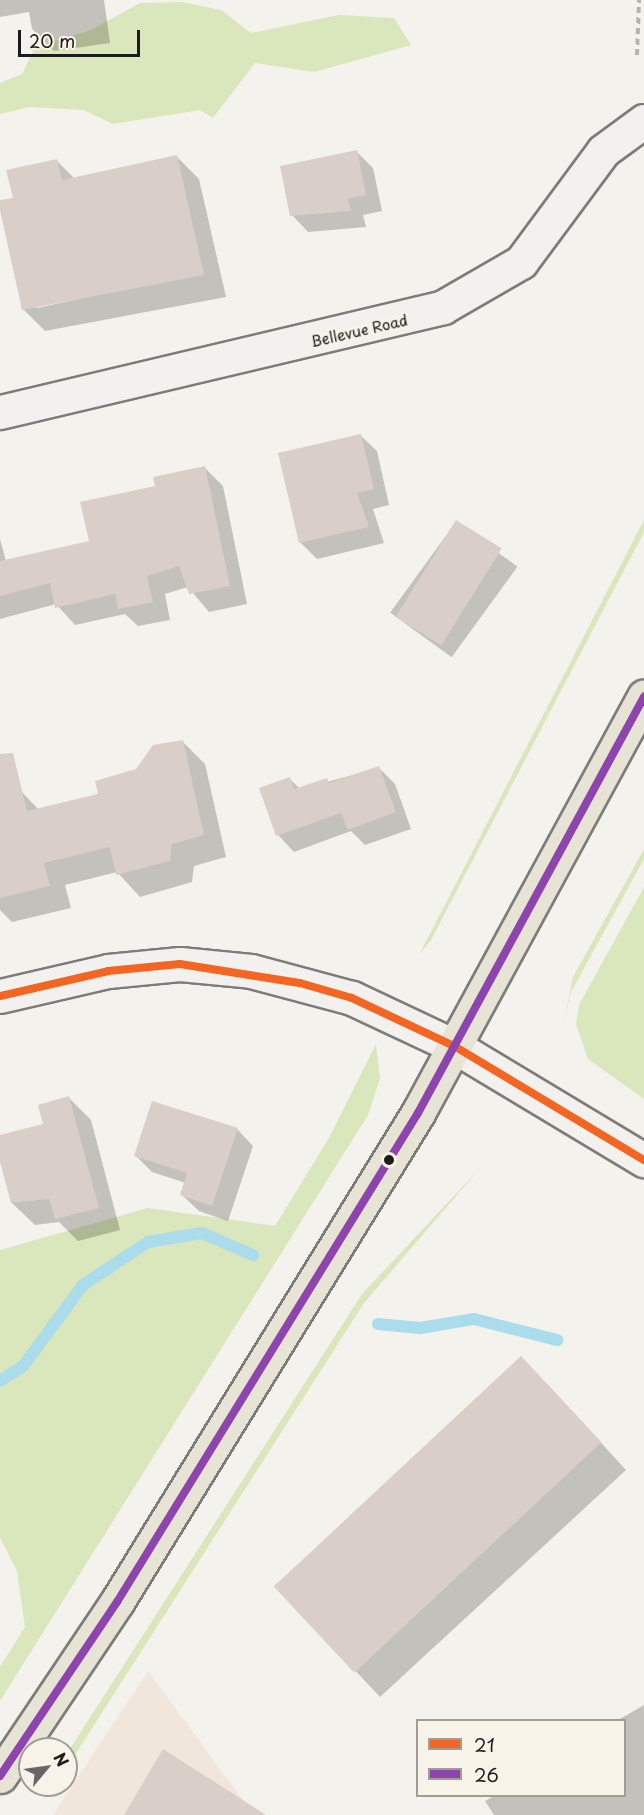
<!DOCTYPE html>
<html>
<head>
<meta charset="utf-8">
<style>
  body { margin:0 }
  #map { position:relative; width:644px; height:1815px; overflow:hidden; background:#f4f2ec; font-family:"Playpen Sans",sans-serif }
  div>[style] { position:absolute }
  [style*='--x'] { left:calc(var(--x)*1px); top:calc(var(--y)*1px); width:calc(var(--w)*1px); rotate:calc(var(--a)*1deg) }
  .built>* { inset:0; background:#f1e6dc }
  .green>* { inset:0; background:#dae6bb }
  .shadow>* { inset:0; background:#0003; transform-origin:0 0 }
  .stream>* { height:12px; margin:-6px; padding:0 6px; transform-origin:6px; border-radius:6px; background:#aadceb }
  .building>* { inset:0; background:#d9cec8; transform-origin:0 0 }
  .path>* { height:4px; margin-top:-2px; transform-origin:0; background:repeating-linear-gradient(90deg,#b4b3b0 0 6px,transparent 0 10.5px) }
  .roads { filter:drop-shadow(2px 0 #7d7c7a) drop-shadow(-2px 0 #7d7c7a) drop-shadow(0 2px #7d7c7a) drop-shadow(0 -2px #7d7c7a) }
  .minor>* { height:33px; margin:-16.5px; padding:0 16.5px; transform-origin:16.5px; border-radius:16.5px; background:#f2f1ed }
  .tertiary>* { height:33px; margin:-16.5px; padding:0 16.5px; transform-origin:16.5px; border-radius:16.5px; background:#f2f1ed }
  .primary>* { height:33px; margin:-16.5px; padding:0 16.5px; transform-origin:16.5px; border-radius:16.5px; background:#e8e4d5 }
  .bus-1>* { height:8px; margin:-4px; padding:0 4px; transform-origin:4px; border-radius:4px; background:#f26522 }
  .bus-2>* { height:8px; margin:-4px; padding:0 4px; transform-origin:4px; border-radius:4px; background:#8e44ad }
  .dots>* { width:16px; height:16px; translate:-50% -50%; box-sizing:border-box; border:3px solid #f7f3e8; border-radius:50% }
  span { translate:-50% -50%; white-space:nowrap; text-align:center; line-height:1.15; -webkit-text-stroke:6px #f7f3e8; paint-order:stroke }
  .street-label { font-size:15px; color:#1c1c1c }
  .legend { position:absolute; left:416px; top:1719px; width:210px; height:78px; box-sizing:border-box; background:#f7f3e8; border:2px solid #9f9d96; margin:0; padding:8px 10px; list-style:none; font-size:18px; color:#1c1c1c }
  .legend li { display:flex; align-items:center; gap:12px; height:30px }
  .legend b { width:30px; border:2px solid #9f9d96 }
  .north { position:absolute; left:18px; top:1737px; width:60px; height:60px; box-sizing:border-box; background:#f7f3e8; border:2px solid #9f9d96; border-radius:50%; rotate:61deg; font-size:16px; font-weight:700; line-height:24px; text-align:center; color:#1c1c1c }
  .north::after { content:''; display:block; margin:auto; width:21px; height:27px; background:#686765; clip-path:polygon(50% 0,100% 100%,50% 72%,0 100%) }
  .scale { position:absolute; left:18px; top:30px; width:122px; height:27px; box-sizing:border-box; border:3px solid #1c1c1c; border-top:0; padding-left:8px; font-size:18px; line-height:21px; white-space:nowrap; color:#1c1c1c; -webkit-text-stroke:4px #f7f3e8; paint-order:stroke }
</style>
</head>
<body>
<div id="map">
  <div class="built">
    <i style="clip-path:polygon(148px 1671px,254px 1815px,53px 1815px)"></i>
  </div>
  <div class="green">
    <i style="clip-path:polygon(182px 2px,221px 10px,251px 33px,339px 15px,394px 18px,411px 45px,314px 72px,255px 63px,213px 118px,200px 110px,113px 124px,84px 110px,30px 107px,0 114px,0 83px,22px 74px,35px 47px,91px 30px,140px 3px)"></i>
    <i style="clip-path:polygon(644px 520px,644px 532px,431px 940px,419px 955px)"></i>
    <i style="clip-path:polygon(644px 849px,644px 859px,571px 992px,563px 1026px,573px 977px)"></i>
    <i style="clip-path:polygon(644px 887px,644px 1099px,588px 1059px,576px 1024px,579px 1005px)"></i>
    <i style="clip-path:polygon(376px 1044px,380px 1078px,368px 1115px,0 1701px,0 1667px,25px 1627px,17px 1571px,0 1537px,0 1250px,148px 1208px,275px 1226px,329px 1138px)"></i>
    <i style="clip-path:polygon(481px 1167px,364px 1303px,66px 1769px,66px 1755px,362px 1294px)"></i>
  </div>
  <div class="shadow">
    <i style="clip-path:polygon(0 0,104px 0,110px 43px,54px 51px,32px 29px,29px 12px,0 17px)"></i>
    <i style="clip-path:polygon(356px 151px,373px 168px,382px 211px,363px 215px,366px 227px,308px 232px,292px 215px)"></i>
    <i style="clip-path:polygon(evenodd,176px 156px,199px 179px,226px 297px,45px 331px,23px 309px,0 202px,14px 199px,57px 161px,75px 179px,176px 156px,147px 284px,37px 308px,37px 305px,147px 284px)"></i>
    <i style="clip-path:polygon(360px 435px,377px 451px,389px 505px,373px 509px,384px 543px,317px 559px,301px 543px)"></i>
    <i style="clip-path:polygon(205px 468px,223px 486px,247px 604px,209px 612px,188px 587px,165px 594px,170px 620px,138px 626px,125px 614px,75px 625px,56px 604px,0 619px,0 539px,6px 561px,91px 543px,156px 487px)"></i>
    <i style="left:456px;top:522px;width:76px;height:112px;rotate:36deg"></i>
    <i style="clip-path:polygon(183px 742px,205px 764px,226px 857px,194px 866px,192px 882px,140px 897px,117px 872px,65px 885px,71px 908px,12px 922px,0 910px,0 785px,21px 791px,39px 810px,99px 795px)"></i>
    <i style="clip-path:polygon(379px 768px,395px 784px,411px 829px,365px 845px,351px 831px,294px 852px,278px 835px,290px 779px,300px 789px)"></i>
    <i style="clip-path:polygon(69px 1098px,91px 1120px,120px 1230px,78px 1241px,59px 1222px,35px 1225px,12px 1203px,0 1156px,0 1137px,45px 1125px)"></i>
    <i style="clip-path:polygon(237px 1129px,253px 1146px,228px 1221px,199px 1211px,182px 1195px,186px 1183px,152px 1172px,135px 1155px)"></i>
    <i style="clip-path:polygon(547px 1384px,626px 1470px,380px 1697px,275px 1585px)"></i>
    <i style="clip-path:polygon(644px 1705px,644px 1815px,494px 1815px,485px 1801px,494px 1796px,624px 1796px,624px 1720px,618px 1720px)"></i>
  </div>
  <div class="stream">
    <i style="--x:378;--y:1324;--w:42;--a:5.4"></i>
    <i style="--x:420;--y:1328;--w:55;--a:-9.5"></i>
    <i style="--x:474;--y:1319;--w:86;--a:14.2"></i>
    <i style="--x:0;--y:1381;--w:27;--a:-33"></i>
    <i style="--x:23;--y:1366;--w:101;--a:-53.5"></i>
    <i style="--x:83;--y:1285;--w:78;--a:-33.5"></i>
    <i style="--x:148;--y:1242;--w:55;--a:-9.5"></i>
    <i style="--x:202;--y:1233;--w:56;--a:23.3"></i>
  </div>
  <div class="building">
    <i style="clip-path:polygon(357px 150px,366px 195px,348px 199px,351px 211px,290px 216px,280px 166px)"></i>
    <i style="clip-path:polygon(177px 155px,204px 275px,22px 310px,0 210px,0 200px,13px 198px,6px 170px,57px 159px,62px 180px)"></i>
    <i style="clip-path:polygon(361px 434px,374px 489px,357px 493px,369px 527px,299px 543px,278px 453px)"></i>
    <i style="clip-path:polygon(205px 466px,230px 586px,189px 594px,179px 566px,147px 576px,153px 602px,118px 609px,115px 594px,55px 608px,50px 583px,0 596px,0 561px,89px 541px,80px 502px,155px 486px,153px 477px)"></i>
    <i style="left:456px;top:520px;width:54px;height:114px;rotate:32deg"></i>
    <i style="clip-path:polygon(183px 740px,204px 835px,172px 844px,170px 861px,116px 875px,110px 847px,44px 863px,50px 886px,0 898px,0 754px,13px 753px,27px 811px,98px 794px,95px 781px,136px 769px,153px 745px)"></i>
    <i style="clip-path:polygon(379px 766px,396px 812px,348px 830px,341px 813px,276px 836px,259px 788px,290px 777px,294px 789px,327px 778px,329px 783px)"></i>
    <i style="clip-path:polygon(69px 1096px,99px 1208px,55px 1219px,49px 1199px,11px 1203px,0 1162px,0 1135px,43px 1124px,38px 1105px)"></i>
    <i style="clip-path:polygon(152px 1101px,238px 1128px,212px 1206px,180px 1195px,187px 1173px,134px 1156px)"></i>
    <i style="left:521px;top:1356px;width:118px;height:338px;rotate:47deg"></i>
    <i style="clip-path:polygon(163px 1749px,266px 1815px,124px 1815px)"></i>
  </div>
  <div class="path">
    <i style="--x:637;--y:55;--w:55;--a:-87.9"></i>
  </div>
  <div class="roads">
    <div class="minor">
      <i style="--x:0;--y:412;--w:455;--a:-13.3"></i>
      <i style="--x:443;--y:307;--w:90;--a:-30"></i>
      <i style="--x:521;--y:262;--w:138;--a:-53.5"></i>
      <i style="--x:603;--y:151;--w:51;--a:-36.2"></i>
      <i style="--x:0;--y:996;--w:111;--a:-13"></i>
      <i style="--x:108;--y:971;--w:72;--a:-5.6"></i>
      <i style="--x:180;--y:964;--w:71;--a:5.6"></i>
      <i style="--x:251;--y:971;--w:105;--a:15"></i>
      <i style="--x:352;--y:998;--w:113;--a:25.2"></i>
    </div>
    <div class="tertiary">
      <i style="--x:454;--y:1046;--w:222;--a:31"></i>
    </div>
    <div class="primary">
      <i style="--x:0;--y:1776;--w:210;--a:-56.1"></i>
      <i style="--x:117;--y:1602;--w:574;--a:-58.39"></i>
      <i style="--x:418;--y:1113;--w:474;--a:-61.5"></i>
    </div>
  </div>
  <div class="bus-1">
    <i style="--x:0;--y:996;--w:111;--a:-13"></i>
    <i style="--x:108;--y:971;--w:72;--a:-5.6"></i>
    <i style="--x:180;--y:964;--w:121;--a:9"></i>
    <i style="--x:300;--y:983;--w:54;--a:16.1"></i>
    <i style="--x:352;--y:998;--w:113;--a:25.2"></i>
    <i style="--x:454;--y:1046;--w:222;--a:31"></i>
  </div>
  <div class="bus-2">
    <i style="--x:0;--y:1776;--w:210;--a:-56.1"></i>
    <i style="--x:117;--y:1602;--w:574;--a:-58.39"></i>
    <i style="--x:418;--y:1113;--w:474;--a:-61.5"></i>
  </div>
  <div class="dots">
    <i style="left:389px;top:1160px;background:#1c1c1c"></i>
  </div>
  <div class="street-label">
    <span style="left:359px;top:330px;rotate:-13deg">Bellevue Road</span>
  </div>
  <ul class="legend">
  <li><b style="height:8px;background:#f26522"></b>21</li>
  <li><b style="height:8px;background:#8e44ad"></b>26</li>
  </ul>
  <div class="north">N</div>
  <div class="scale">20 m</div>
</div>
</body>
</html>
